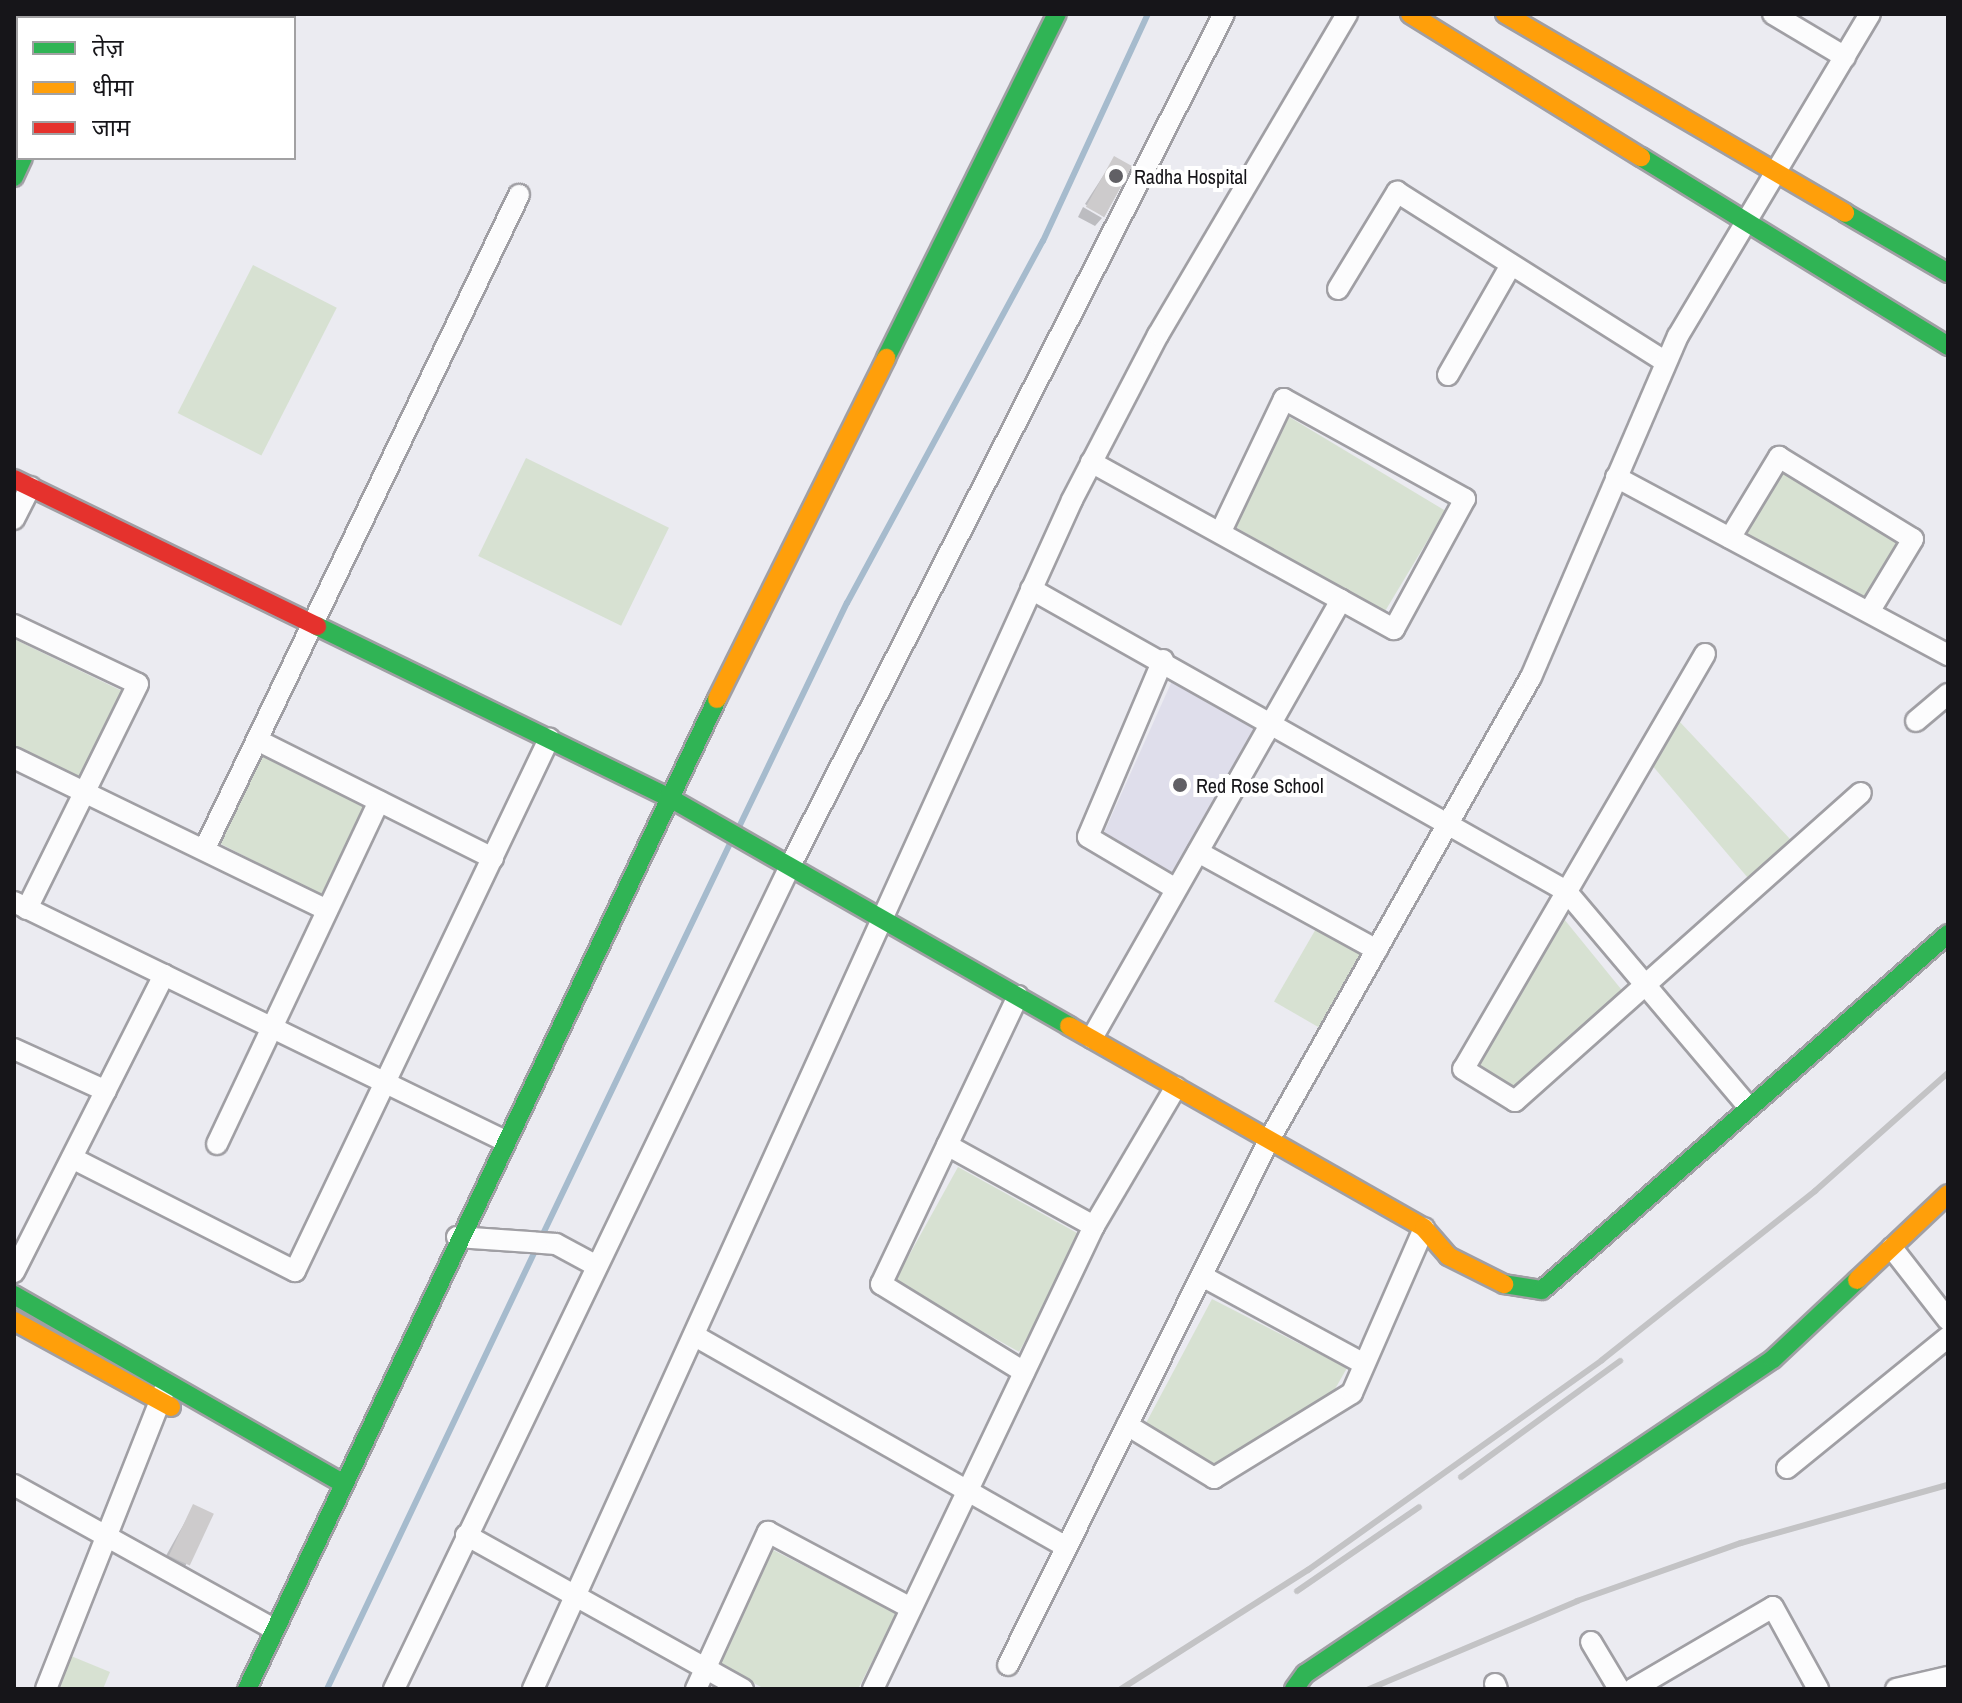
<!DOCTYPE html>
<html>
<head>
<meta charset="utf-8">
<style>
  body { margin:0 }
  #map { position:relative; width:1962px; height:1703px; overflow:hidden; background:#ebebf1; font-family:"Archivo Narrow","Noto Sans Devanagari",sans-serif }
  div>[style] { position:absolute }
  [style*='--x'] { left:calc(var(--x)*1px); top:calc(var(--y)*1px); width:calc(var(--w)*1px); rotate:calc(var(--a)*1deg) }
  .built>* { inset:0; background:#dfdeeb }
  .green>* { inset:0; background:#d7e1d2; transform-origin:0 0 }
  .shadow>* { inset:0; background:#0003 }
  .stream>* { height:6px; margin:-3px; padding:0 3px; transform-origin:3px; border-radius:3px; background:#a6bbcd }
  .building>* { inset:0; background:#cdcbcc; transform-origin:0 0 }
  .roads { filter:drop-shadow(2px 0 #a09fa4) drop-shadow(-2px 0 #a09fa4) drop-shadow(0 2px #a09fa4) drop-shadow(0 -2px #a09fa4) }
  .street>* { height:20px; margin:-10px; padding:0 10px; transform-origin:10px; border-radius:10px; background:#fcfcfd }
  .fast>* { height:18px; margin:-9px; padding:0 9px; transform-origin:9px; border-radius:9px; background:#30b455 }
  .slow>* { height:18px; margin:-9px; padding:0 9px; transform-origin:9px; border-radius:9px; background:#ff9f0a }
  .jam>* { height:18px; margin:-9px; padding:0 9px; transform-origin:9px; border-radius:9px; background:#e5322d }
  .rail>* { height:6px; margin:-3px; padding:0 3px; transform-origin:3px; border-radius:3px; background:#c3c3c5 }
  .dots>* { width:22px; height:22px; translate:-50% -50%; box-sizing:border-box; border:4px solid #fff; border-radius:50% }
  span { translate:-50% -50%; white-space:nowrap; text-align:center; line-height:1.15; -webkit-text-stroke:8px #fff; paint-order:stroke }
  .poi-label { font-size:20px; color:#161519 }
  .left { translate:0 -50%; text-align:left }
  .frame { position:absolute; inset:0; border:16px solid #161519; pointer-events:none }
  .legend { position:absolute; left:16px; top:16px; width:280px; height:144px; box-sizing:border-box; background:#fff; border:2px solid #a2a1a3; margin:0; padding:10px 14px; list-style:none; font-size:24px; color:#161519 }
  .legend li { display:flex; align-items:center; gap:16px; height:40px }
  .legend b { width:40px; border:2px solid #a2a1a3 }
</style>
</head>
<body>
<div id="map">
  <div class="built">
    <i style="clip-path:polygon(1172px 681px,1255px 727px,1171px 875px,1102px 837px)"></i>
  </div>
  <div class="green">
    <i style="left:253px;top:265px;width:94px;height:166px;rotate:27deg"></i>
    <i style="left:1286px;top:415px;width:186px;height:122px;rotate:31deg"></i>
    <i style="left:526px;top:458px;width:159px;height:109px;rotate:26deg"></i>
    <i style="left:1782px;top:470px;width:140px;height:75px;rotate:32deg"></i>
    <i style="clip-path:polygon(14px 639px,122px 691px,80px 779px,14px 747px)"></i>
    <i style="clip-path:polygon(1679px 721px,1790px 839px,1748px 878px,1651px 764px)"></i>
    <i style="left:262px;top:755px;width:116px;height:98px;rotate:27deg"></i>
    <i style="clip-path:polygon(1564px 919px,1625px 994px,1515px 1094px,1475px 1067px)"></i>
    <i style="left:1317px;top:927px;width:53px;height:86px;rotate:30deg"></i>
    <i style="left:958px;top:1167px;width:143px;height:132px;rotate:29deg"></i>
    <i style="clip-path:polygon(1212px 1299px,1347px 1368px,1331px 1396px,1214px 1465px,1146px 1423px)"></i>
    <i style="clip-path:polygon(773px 1550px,897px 1613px,858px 1689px,765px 1689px,716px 1664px)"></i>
    <i style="clip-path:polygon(71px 1656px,110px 1672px,103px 1689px,57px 1689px)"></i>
  </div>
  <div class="shadow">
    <i style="clip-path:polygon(1114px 159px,1129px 167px,1104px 217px,1085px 204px)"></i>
    <i style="clip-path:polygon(1083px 207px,1102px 218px,1095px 226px,1078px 217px)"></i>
    <i style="clip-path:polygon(194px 1506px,186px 1565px,180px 1571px,163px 1561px)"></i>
  </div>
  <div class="stream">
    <i style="--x:739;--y:827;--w:249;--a:-64.3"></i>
    <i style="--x:847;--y:603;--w:412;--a:-61.6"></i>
    <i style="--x:1043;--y:241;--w:250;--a:-65.2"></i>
    <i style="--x:541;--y:1238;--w:441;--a:-64.4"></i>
    <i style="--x:327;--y:1689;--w:488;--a:-64.6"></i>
  </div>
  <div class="building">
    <i style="left:1114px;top:156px;width:21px;height:58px;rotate:29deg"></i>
    <i style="left:193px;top:1504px;width:23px;height:57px;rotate:25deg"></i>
  </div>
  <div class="roads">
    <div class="street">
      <i style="--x:1773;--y:14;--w:84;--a:30.8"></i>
      <i style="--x:1338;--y:289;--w:114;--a:-58.7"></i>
      <i style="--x:1397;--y:192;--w:318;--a:32.3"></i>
      <i style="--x:1448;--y:375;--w:127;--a:-60.2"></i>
      <i style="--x:1091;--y:462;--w:346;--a:28.9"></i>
      <i style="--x:1394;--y:629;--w:148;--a:-61.4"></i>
      <i style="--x:1465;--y:499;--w:207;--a:-151.1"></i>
      <i style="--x:1284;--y:399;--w:148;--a:115.5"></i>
      <i style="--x:1616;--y:477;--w:377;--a:28.2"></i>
      <i style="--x:14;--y:519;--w:36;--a:-63"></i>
      <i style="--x:1730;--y:538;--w:95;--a:-58.8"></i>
      <i style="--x:1779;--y:457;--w:157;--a:31.5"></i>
      <i style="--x:1913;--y:539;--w:85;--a:121.1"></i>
      <i style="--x:1031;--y:589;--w:614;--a:29.44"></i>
      <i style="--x:1566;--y:891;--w:282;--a:49.8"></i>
      <i style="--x:14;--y:625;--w:137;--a:25.4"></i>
      <i style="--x:138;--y:684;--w:251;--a:116.3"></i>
      <i style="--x:1705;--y:654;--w:480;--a:120.2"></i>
      <i style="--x:1463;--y:1069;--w:61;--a:31.6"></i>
      <i style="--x:1515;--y:1101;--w:463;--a:-41.7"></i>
      <i style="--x:1163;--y:660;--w:192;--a:113"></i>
      <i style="--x:1088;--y:837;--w:102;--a:30.6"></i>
      <i style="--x:1916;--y:721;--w:42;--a:-40.2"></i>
      <i style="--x:257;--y:740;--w:264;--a:26.6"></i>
      <i style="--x:14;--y:758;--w:348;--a:25.9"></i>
      <i style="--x:204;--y:850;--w:727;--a:-64.32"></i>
      <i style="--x:1198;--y:852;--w:204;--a:28.7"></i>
      <i style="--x:14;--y:902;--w:544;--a:25.95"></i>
      <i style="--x:1018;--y:996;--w:319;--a:115.4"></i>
      <i style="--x:881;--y:1284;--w:168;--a:31.6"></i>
      <i style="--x:1092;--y:1038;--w:504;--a:-60.38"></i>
      <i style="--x:14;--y:1049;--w:101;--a:24.5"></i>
      <i style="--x:217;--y:1144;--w:379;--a:-64.7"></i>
      <i style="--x:947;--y:1145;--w:168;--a:28.9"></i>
      <i style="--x:72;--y:1158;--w:250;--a:26.9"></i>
      <i style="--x:295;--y:1271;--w:590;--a:-64.48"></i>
      <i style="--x:457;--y:1237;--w:99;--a:4"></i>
      <i style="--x:556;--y:1244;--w:44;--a:28.3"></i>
      <i style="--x:1892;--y:1248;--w:91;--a:52.1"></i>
      <i style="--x:14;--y:1272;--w:333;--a:-63.2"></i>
      <i style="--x:1202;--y:1276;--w:184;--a:28.5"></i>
      <i style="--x:695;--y:1336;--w:427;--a:29.6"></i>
      <i style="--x:1127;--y:1425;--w:102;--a:31.3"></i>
      <i style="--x:1214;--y:1478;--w:162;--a:-31.6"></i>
      <i style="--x:1352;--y:1393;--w:180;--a:-66.4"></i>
      <i style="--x:1787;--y:1468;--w:208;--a:-39.1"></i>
      <i style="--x:14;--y:1485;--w:295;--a:29"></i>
      <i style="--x:466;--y:1535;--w:317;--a:29.1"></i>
      <i style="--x:1591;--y:1642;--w:55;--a:59.2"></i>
      <i style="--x:1008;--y:1665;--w:586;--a:-63.57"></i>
      <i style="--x:1269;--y:1140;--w:532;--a:-60.5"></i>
      <i style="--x:1531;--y:677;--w:371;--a:-66.7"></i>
      <i style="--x:1678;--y:336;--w:375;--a:-59.2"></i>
      <i style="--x:1495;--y:1684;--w:5;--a:68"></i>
      <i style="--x:46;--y:1689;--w:321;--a:-68.4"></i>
      <i style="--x:394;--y:1689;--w:913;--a:-64.3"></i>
      <i style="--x:790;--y:866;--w:956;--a:-63.01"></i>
      <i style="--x:533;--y:1689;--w:1305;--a:-65.61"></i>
      <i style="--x:1072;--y:500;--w:186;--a:-62.5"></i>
      <i style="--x:1158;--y:335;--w:373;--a:-59.5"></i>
      <i style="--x:696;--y:1689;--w:173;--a:-65.4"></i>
      <i style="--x:768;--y:1532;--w:162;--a:28"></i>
      <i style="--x:873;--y:1689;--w:513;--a:-64.48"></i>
      <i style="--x:1094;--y:1226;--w:161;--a:-59.5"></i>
      <i style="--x:1633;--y:1689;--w:162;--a:-30.4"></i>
      <i style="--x:1773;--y:1607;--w:94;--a:61.2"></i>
      <i style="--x:1896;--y:1689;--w:53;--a:-13"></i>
    </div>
    <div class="fast">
      <i style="--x:1641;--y:157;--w:361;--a:31.6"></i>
      <i style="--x:14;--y:177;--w:21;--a:-65"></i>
      <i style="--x:1845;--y:213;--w:119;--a:30.2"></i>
      <i style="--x:886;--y:358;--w:384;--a:-63.6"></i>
      <i style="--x:317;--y:626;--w:390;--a:26"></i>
      <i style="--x:668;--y:797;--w:462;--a:29.7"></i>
      <i style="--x:1504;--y:1284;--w:38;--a:9"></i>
      <i style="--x:1542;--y:1290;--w:540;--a:-41.25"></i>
      <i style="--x:14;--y:1295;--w:376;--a:29.8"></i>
      <i style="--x:247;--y:1689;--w:1096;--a:-64.6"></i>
      <i style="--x:1294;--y:1689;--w:19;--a:-54"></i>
      <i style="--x:1305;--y:1674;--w:564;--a:-33.94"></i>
      <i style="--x:1773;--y:1359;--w:115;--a:-43.2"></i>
    </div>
    <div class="slow">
      <i style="--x:1410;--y:14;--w:272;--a:31.8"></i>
      <i style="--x:1505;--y:14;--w:394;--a:30.3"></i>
      <i style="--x:91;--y:18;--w:4;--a:-63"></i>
      <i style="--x:717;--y:699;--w:381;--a:-63.6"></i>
      <i style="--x:1069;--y:1026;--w:408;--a:29.6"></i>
      <i style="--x:1424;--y:1228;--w:37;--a:49"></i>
      <i style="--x:1448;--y:1256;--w:63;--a:26.6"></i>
      <i style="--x:1857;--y:1280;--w:125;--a:-43.4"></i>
      <i style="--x:14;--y:1321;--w:179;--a:28.7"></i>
    </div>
    <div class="jam">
      <i style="--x:14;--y:479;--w:337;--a:25.9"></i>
    </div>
  </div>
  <div class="rail">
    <i style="--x:1461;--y:1477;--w:197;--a:-36.1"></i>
    <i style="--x:1297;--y:1591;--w:148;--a:-34.5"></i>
    <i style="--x:1121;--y:1689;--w:222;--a:-32.5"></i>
    <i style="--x:1308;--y:1570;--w:361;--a:-35.5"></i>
    <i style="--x:1602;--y:1360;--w:272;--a:-38.4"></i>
    <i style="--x:1815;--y:1191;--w:178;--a:-41.6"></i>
    <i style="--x:1369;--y:1689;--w:226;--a:-22.9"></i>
    <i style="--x:1577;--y:1601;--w:174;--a:-19.5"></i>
    <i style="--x:1741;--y:1543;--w:215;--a:-15.7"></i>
  </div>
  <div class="dots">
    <i style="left:1116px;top:176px;background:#616065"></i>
    <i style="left:1180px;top:785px;background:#616065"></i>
  </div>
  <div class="poi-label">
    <span class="left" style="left:1134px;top:176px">Radha Hospital</span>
    <span class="left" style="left:1196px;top:785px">Red Rose School</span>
  </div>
  <div class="frame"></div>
  <ul class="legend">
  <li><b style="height:10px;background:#30b455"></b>तेज़</li>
  <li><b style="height:10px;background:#ff9f0a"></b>धीमा</li>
  <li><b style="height:10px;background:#e5322d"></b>जाम</li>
  </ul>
</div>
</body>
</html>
